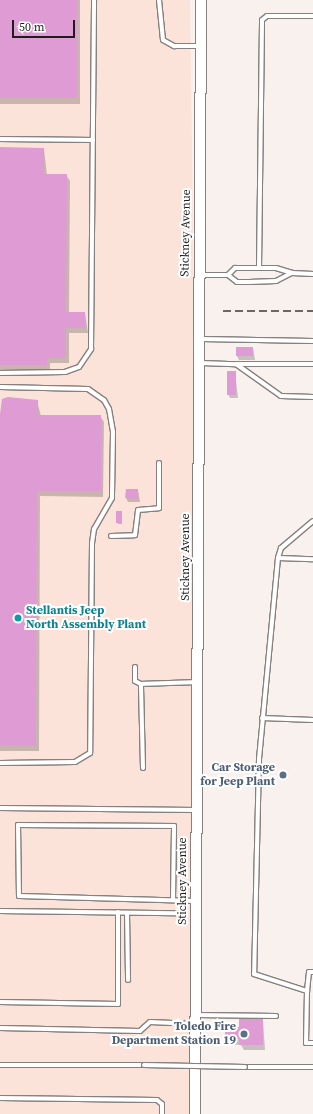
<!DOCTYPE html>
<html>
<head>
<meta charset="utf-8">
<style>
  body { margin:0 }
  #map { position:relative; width:313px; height:1114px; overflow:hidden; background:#f8f1ee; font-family:"Source Serif 4",serif }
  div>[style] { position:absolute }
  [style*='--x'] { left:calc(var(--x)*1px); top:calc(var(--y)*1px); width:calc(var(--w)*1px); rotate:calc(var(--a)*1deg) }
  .industrial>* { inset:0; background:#fbe3d9 }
  .shadow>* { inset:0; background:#0003; transform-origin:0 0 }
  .building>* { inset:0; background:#df9bd4; transform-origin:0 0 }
  .roads { filter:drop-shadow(1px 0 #86807e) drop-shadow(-1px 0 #86807e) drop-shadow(0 1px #86807e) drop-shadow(0 -1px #86807e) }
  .service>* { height:4px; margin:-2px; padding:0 2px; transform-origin:2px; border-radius:2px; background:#fff }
  .tertiary>* { height:10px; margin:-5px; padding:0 5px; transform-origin:5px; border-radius:5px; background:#fff }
  .rail>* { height:2.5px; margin-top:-1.25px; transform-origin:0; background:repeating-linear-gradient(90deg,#6b6766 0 8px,transparent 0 12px) }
  .bridges { filter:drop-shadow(1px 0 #86807e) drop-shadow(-1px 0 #86807e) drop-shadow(0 1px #86807e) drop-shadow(0 -1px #86807e) }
  .service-bridge>* { height:4px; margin:-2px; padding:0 2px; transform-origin:2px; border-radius:2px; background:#fff }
  .dots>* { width:11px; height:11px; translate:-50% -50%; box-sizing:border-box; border:2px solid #fff; border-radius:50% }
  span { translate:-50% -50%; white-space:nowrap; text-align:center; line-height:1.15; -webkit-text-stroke:4px #fff; paint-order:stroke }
  .street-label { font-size:12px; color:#1f1d1c }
  .culture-label { font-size:12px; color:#0d838f; font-weight:700 }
  .left { translate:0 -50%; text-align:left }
  .service-label { font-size:12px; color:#4e5e75; font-weight:700 }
  .right { translate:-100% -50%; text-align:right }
  .scale { position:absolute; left:12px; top:20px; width:63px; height:18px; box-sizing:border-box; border:2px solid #1f1d1c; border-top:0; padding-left:5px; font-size:12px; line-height:14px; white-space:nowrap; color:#1f1d1c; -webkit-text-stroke:3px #fff; paint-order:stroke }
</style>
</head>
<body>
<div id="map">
  <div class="industrial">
    <i style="clip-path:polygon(0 0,190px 0,198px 593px,196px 1114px,0 1114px)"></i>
  </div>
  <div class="shadow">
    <i style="left:0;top:0;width:80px;height:104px"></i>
    <i style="clip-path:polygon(0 148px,44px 149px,47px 175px,66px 175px,70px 181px,69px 313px,85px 313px,88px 333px,69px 333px,69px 363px,50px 363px,50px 371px,0 371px)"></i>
    <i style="clip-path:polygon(253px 348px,255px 360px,239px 360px,237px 356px)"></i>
    <i style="clip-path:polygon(235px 372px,238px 398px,230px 398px,228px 394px)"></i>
    <i style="clip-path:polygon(37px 401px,41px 416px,100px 416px,104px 422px,103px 497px,40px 496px,39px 751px,0 751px,0 415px)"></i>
    <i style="clip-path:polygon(138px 490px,140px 502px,128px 502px,126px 498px)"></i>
    <i style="clip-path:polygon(122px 512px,122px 524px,118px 524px,117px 522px)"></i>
    <i style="clip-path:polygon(263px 1020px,265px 1050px,244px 1050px,241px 1045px,230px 1044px,226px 1038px,240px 1028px)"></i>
  </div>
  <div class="building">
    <i style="left:0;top:0;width:77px;height:98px"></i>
    <i style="clip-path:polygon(0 147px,44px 148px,44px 174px,67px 174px,66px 312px,85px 312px,85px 328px,66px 328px,66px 358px,47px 358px,47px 365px,0 365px)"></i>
    <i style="left:236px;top:347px;width:17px;height:9px"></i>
    <i style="left:227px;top:371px;width:9px;height:24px"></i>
    <i style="clip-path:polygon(8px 397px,38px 400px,38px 415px,101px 415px,101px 491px,37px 491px,36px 746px,0 745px,0 414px,2px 399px)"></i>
    <i style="clip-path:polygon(126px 489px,138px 489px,138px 499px,125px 498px)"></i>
    <i style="left:116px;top:511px;width:6px;height:12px"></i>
    <i style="clip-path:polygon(239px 1019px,263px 1019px,263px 1045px,239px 1045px,239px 1039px,225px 1039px,225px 1026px,239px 1027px)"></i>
  </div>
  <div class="roads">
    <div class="service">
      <i style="--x:159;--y:0;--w:40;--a:84.3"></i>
      <i style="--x:163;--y:40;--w:13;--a:29"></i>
      <i style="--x:174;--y:46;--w:26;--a:0"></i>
      <i style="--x:0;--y:139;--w:93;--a:0.6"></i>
      <i style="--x:259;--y:268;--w:248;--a:-89.3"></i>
      <i style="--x:262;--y:20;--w:6;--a:-39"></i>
      <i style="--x:267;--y:16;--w:46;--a:0"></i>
      <i style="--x:200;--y:275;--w:28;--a:0"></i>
      <i style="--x:228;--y:275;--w:11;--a:38"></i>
      <i style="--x:237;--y:282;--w:12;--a:0"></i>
      <i style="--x:249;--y:282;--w:27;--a:-2"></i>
      <i style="--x:276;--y:281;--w:18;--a:-27"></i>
      <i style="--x:228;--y:275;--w:10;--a:-45"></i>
      <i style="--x:235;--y:268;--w:41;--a:0"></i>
      <i style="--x:276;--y:268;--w:17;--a:17"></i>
      <i style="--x:292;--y:273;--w:21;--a:3"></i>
      <i style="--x:201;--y:339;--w:112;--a:1"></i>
      <i style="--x:200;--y:363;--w:36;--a:2"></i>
      <i style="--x:236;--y:364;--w:55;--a:35.4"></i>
      <i style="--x:281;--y:396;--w:32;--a:2"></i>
      <i style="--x:236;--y:364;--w:77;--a:0"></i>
      <i style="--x:0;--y:373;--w:65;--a:-0.9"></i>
      <i style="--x:65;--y:372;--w:15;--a:-20"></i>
      <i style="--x:79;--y:367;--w:22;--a:-56"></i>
      <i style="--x:91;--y:349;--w:349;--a:-89.5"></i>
      <i style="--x:0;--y:387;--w:88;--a:1.3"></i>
      <i style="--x:88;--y:389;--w:19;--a:35"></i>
      <i style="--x:104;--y:400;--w:10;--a:61"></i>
      <i style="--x:109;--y:409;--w:23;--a:80"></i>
      <i style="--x:113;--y:432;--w:66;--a:90.9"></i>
      <i style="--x:112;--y:498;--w:36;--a:120"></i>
      <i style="--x:94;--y:529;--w:14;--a:98"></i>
      <i style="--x:92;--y:543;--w:210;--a:90.5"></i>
      <i style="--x:90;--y:753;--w:17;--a:149"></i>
      <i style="--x:75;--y:762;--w:75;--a:179.2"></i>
      <i style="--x:313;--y:521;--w:42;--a:139.8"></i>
      <i style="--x:281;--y:548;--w:10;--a:107"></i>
      <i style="--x:278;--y:558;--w:202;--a:95.4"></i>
      <i style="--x:259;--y:759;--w:215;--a:91.3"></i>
      <i style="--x:254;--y:974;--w:56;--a:17.8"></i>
      <i style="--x:307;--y:991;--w:52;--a:91.1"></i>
      <i style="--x:306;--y:1043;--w:7;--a:0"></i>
      <i style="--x:111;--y:536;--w:24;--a:-2"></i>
      <i style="--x:135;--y:535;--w:25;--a:-83"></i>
      <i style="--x:138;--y:510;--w:21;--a:-5"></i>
      <i style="--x:159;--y:508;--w:45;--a:-90"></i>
      <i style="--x:278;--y:558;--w:35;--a:2"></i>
      <i style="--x:135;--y:667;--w:14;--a:90"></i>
      <i style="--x:135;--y:681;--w:7;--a:27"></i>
      <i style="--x:262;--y:718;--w:51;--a:2.2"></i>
      <i style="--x:143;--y:768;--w:84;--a:-91.4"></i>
      <i style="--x:141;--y:684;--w:56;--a:-2"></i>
      <i style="--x:0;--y:808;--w:196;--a:0.6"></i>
      <i style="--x:173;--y:900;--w:74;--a:-89.2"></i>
      <i style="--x:174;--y:826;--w:156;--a:-179.6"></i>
      <i style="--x:18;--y:825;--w:71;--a:89.2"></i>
      <i style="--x:19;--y:896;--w:177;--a:1.6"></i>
      <i style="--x:0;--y:911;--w:176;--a:0.7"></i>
      <i style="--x:127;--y:913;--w:67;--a:89.1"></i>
      <i style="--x:307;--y:991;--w:19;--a:-84"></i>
      <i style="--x:309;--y:972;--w:4;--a:0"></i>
      <i style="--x:0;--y:1002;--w:118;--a:1"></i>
      <i style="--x:118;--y:1004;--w:92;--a:-90"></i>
      <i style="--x:196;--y:1015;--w:80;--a:0.7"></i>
      <i style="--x:0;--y:1028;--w:140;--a:1.2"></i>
      <i style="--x:140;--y:1031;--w:13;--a:-42"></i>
      <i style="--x:150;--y:1022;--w:45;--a:2.5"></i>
      <i style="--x:0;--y:1065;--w:144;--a:0"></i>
      <i style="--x:245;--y:1067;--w:68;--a:0"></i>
      <i style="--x:0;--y:1098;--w:157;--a:0.7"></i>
      <i style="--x:157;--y:1100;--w:6;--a:39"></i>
      <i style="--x:162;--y:1104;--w:10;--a:90"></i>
    </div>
    <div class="tertiary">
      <i style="--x:195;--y:1114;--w:1114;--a:-89.69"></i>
    </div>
  </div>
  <div class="rail">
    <i style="--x:223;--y:311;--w:90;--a:0"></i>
  </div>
  <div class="bridges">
    <div class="service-bridge">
      <i style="--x:144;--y:1065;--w:101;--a:1.1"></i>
    </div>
  </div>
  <div class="dots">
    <i style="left:18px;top:618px;background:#0f9aa8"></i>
    <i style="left:283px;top:775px;background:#5c6f8a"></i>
    <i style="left:244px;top:1034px;background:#5c6f8a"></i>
  </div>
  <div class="street-label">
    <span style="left:186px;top:233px;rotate:-89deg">Stickney Avenue</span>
    <span style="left:186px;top:557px;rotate:-90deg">Stickney Avenue</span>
    <span style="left:183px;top:881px;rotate:-90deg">Stickney Avenue</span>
  </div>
  <div class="culture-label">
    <span class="left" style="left:26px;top:618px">Stellantis Jeep<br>North Assembly Plant</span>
  </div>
  <div class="service-label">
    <span class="right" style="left:275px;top:775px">Car Storage<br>for Jeep Plant</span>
    <span class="right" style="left:236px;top:1034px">Toledo Fire<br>Department Station 19</span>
  </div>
  <div class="scale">50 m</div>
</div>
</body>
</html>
